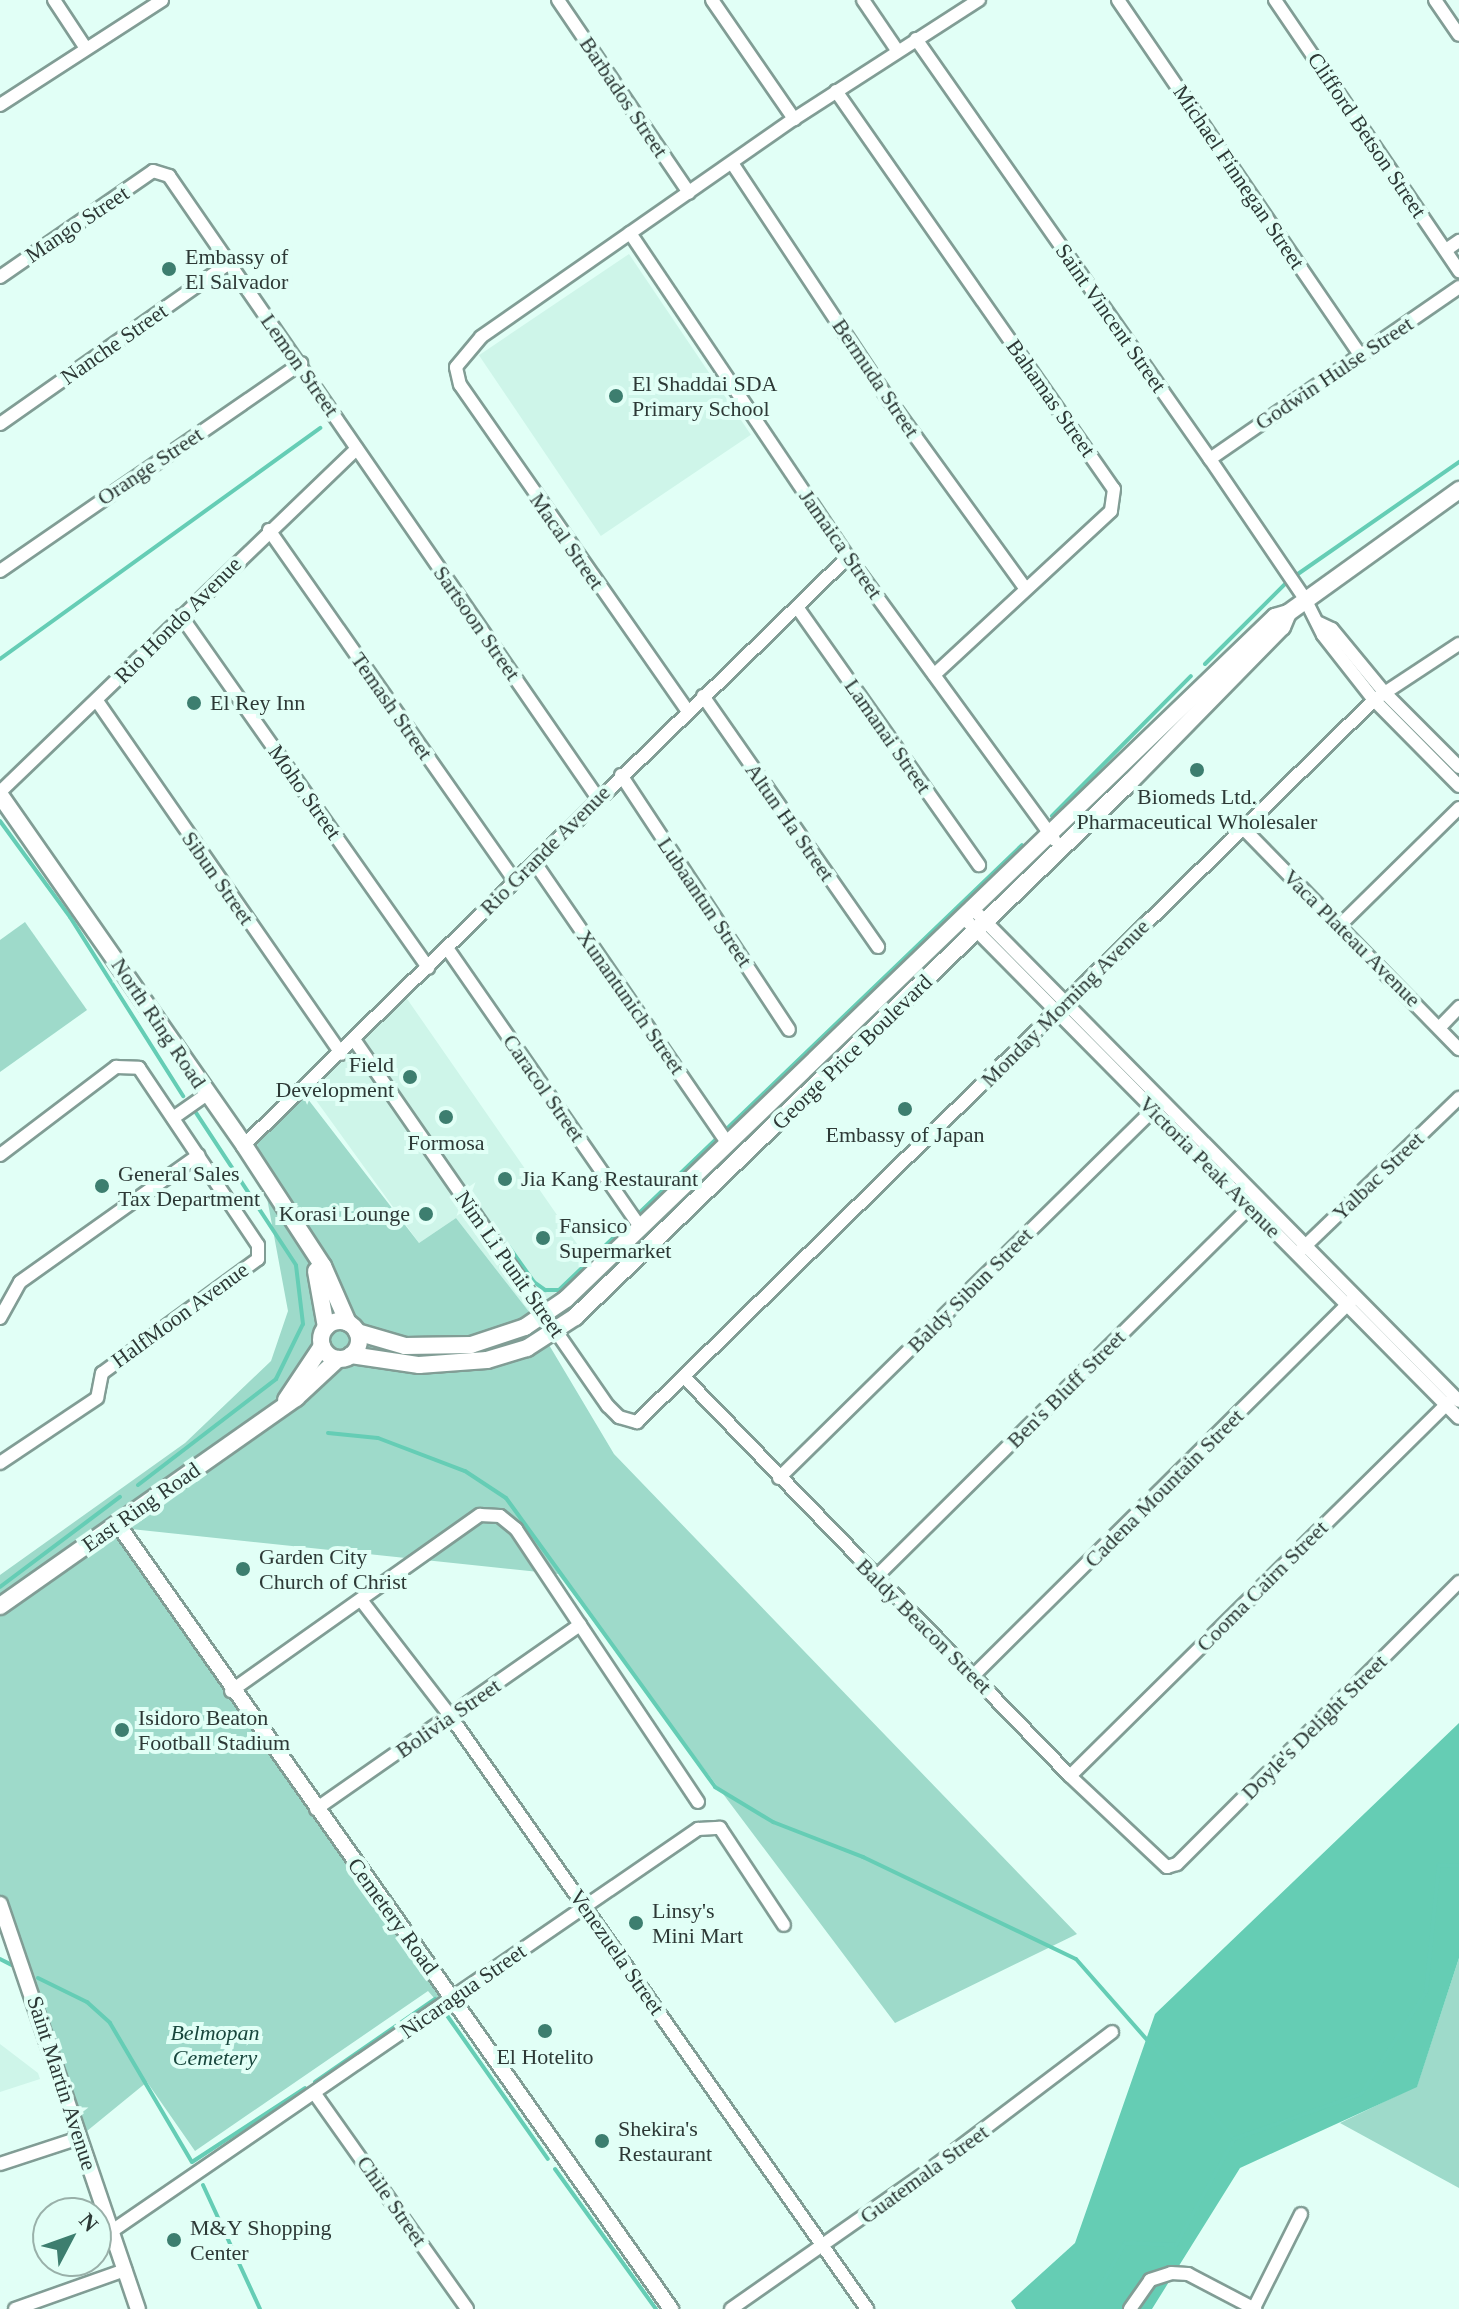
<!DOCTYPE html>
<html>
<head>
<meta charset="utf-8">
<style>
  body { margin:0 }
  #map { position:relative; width:1459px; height:2309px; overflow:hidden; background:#e1fff6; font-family:"Times New Roman",serif }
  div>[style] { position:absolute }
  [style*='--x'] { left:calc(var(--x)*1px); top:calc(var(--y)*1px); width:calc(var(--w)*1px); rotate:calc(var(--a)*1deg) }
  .built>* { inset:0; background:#cef5e9; transform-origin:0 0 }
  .green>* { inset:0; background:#9edaca }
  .forest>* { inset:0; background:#65cdb4 }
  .stream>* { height:4px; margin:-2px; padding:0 2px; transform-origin:2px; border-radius:2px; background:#65cdb5 }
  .roads { filter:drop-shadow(2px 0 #819d95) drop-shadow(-2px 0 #819d95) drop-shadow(0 2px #819d95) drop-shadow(0 -2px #819d95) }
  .minor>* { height:12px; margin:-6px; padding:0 6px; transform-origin:6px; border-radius:6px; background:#fff }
  .tertiary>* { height:14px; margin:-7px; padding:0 7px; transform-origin:7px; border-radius:7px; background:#fff }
  .secondary>* { height:16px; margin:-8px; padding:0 8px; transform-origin:8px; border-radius:8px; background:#fff }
  .secondary>.ring { margin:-8px; padding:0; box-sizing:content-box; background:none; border:16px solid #fff; border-radius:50% }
  .dots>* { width:22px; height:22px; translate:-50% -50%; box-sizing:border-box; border:4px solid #e1fff6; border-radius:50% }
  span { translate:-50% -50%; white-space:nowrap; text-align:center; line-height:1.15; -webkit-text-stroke:8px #e1fff6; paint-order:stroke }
  .street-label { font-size:22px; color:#2d3936 }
  .poi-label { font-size:22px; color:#2d3936 }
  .left { translate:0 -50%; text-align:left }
  .right { translate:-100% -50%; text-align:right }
  .park-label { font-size:22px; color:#19473d; font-style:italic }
  .north { position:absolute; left:32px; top:2197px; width:80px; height:80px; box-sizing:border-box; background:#e1fff6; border:2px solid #99b0a9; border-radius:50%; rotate:49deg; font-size:22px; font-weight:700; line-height:32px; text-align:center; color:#2d3936 }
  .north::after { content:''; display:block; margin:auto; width:28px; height:36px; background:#3d7e6f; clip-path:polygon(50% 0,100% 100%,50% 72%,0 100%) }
</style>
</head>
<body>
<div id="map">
  <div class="built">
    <i style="left:629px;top:254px;width:218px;height:181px;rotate:56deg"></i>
    <i style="clip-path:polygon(403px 993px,591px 1264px,530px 1313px,456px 1218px,419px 1243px,305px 1085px)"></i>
    <i style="clip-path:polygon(0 2044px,38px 2073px,40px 2079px,0 2092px)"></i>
  </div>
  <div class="green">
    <i style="clip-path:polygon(25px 922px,87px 1010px,0 1072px,0 940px)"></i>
    <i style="clip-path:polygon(304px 1094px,419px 1243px,456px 1218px,530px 1313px,614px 1454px,1077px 1934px,895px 2023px,558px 1574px,131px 1529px,450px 1998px,441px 2006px,428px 1991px,195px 2151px,147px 2082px,87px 2131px,0 1898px,0 1575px,185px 1443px,271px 1361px,288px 1311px,257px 1144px)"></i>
    <i style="clip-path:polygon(1459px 1958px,1459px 2188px,1340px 2123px,1417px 2086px)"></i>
  </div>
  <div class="forest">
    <i style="clip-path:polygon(1459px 1723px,1459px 1958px,1417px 2087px,1240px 2168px,1152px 2309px,1016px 2309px,1011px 2301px,1075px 2243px,1155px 2014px)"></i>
  </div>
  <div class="stream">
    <i style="--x:1295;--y:576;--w:200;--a:-34.8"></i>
    <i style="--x:0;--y:659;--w:395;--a:-35.8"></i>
    <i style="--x:1205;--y:664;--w:113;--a:-45"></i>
    <i style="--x:1052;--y:816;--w:197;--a:-45.2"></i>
    <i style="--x:0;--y:821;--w:119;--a:53.9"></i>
    <i style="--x:70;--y:917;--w:212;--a:57.7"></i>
    <i style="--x:509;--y:1247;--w:43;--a:54.5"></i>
    <i style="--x:534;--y:1282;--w:14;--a:36"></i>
    <i style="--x:545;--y:1290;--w:14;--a:0"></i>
    <i style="--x:559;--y:1290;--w:642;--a:-43.86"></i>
    <i style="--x:328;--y:1433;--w:50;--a:5.7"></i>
    <i style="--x:378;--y:1438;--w:93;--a:20.8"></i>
    <i style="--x:465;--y:1471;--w:49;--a:33.4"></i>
    <i style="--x:506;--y:1498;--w:357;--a:54.1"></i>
    <i style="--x:715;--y:1787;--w:68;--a:31.1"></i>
    <i style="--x:773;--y:1822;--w:97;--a:21.3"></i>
    <i style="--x:863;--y:1857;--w:236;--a:25.6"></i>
    <i style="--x:1076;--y:1959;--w:240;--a:48.7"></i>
    <i style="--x:138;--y:1485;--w:174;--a:-37.5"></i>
    <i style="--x:276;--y:1379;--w:61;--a:-63.9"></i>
    <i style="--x:303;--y:1324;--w:59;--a:-96.8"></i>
    <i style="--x:296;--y:1265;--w:182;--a:-123.3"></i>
    <i style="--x:0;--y:1587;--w:150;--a:-36.9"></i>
    <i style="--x:0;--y:1959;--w:13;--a:27"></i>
    <i style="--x:38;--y:1978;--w:55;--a:26.1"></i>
    <i style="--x:87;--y:2002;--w:31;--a:42"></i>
    <i style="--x:110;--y:2023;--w:161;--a:59.5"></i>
    <i style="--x:192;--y:2162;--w:135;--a:-33.2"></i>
    <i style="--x:446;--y:2014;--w:177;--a:54.9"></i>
    <i style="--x:315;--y:2082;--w:146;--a:-34.7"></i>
    <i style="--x:555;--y:2169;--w:173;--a:54.2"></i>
    <i style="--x:203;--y:2185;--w:136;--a:65.3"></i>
    <i style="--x:1088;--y:2309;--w:76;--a:-60.7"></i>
    <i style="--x:1125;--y:2243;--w:51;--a:2.2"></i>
    <i style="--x:1176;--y:2245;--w:121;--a:-61.3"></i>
    <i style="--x:1234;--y:2139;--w:135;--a:-19.5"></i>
    <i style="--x:1361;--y:2094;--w:121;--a:-57.5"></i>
    <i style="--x:1426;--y:1992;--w:128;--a:-84.2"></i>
    <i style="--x:1439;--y:1865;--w:20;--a:3"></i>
  </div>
  <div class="roads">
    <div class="minor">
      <i style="--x:54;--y:0;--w:56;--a:56.6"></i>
      <i style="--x:558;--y:0;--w:233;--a:55.8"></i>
      <i style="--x:712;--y:0;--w:145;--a:55.4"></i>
      <i style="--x:863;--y:0;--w:60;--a:55.8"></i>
      <i style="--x:1118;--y:0;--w:430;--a:55.7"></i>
      <i style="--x:1275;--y:0;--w:328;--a:55.8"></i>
      <i style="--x:1435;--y:0;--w:42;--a:55.6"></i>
      <i style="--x:916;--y:39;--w:513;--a:55.01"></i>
      <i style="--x:1210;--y:459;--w:169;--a:55.8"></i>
      <i style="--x:1305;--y:599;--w:40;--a:63.4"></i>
      <i style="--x:1323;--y:635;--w:83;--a:51.9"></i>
      <i style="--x:1374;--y:700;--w:121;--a:45.3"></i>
      <i style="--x:836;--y:91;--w:485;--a:55.1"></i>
      <i style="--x:1114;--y:489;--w:22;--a:98"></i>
      <i style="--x:1111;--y:511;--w:241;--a:137.2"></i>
      <i style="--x:0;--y:105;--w:193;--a:-32.9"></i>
      <i style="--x:732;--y:163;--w:284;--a:56.5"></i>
      <i style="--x:889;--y:400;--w:233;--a:54.1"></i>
      <i style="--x:630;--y:233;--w:391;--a:56.1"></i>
      <i style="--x:848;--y:557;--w:350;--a:53.9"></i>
      <i style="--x:1446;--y:250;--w:16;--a:-35"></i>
      <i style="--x:0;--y:277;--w:186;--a:-34.7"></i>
      <i style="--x:153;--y:171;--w:17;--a:17"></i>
      <i style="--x:169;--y:176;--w:754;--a:55.42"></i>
      <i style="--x:0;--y:424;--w:279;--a:-35.1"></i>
      <i style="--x:1210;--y:459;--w:303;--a:-34.6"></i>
      <i style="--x:269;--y:530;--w:429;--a:55"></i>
      <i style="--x:0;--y:571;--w:366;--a:-34.6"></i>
      <i style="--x:797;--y:607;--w:316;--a:54.8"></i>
      <i style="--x:181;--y:616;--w:430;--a:54.9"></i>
      <i style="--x:1319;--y:623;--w:14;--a:25"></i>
      <i style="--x:1332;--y:629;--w:82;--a:50.5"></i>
      <i style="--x:1384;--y:692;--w:106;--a:45"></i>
      <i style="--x:703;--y:696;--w:306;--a:55.1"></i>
      <i style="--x:97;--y:701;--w:429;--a:55.3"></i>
      <i style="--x:687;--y:710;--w:396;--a:-124.9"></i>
      <i style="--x:460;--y:385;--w:18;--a:-103"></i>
      <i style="--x:456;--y:367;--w:39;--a:-50"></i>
      <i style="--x:481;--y:337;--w:381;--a:-34.9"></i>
      <i style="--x:794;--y:119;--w:220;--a:-32.8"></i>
      <i style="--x:621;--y:775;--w:305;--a:56.6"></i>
      <i style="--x:0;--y:792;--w:495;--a:-43.9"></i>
      <i style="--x:1243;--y:828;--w:309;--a:45.7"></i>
      <i style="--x:535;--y:863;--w:337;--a:55.5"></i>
      <i style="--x:971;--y:907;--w:694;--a:45.35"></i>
      <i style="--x:962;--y:916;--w:706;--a:45.29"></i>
      <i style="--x:1340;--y:925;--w:167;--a:-44.5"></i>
      <i style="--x:447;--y:948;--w:341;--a:55.3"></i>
      <i style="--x:1440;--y:1027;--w:28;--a:-46"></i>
      <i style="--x:355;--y:1041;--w:444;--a:55.3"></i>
      <i style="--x:608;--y:1406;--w:16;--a:45"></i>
      <i style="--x:619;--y:1417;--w:19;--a:16"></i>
      <i style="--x:637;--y:1422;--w:1032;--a:-44.41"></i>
      <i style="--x:1374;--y:700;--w:102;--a:-33.4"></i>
      <i style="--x:173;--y:1118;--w:42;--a:-35.2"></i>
      <i style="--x:244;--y:1145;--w:843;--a:-44.23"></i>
      <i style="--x:0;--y:1155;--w:146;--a:-37.2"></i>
      <i style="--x:116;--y:1067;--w:23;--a:2"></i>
      <i style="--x:139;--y:1068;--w:213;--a:56.1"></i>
      <i style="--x:258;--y:1245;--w:14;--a:90"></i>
      <i style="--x:258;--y:1259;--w:193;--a:143.8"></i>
      <i style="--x:102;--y:1373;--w:25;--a:101"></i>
      <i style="--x:97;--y:1398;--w:117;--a:146.2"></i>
      <i style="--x:1300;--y:1251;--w:221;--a:-43.9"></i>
      <i style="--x:0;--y:1318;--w:41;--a:-60.9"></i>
      <i style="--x:20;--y:1282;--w:219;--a:-35.4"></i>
      <i style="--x:686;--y:1379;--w:552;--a:45.95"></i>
      <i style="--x:1070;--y:1776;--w:133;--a:43.2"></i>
      <i style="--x:1167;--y:1867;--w:10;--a:-17"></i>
      <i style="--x:1177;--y:1864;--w:399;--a:-45"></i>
      <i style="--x:779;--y:1478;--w:533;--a:-44.54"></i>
      <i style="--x:876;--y:1577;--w:532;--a:-44.7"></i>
      <i style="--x:361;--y:1600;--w:148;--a:52.4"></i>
      <i style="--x:451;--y:1717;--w:724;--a:54.9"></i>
      <i style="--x:974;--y:1675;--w:532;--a:-44.77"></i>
      <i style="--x:231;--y:1691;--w:305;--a:-35.3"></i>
      <i style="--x:480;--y:1515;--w:20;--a:3"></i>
      <i style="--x:500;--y:1516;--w:21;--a:39"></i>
      <i style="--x:516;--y:1529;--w:328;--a:56.3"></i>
      <i style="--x:1070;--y:1776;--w:532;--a:-44.62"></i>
      <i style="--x:316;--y:1809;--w:322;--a:-34.9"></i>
      <i style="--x:315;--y:2094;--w:263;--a:54.7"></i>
      <i style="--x:0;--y:2164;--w:83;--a:-18.2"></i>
      <i style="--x:112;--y:2231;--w:711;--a:-34.45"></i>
      <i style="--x:698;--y:1829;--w:22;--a:-3"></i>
      <i style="--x:720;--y:1828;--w:116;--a:56.6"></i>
      <i style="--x:1254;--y:2308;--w:105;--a:-63.4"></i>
      <i style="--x:15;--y:2309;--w:117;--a:-19.5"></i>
      <i style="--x:731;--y:2309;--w:244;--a:-35"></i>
      <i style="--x:931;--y:2169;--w:227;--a:-37.1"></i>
      <i style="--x:1130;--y:2309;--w:35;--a:-55"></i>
      <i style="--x:1150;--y:2280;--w:22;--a:-18"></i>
      <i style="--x:1171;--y:2273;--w:17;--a:3"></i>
      <i style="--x:1188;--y:2274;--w:76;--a:27.6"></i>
    </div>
    <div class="tertiary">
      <i style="--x:117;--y:1523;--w:962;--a:54.82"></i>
      <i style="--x:0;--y:1904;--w:428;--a:71.2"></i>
    </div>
    <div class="secondary">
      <i style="--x:0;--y:795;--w:427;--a:55.1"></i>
      <i style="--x:244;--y:1145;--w:145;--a:56.9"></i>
      <i style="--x:323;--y:1266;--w:62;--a:66.3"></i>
      <i style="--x:316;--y:1271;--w:57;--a:79.9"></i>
      <i class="ring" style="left:321px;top:1321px;width:22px;height:22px"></i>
      <i style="--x:357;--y:1332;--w:50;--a:16.3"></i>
      <i style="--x:405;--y:1346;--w:66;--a:-0.9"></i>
      <i style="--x:471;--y:1345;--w:57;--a:-18.4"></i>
      <i style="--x:525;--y:1327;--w:50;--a:-34.3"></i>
      <i style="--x:566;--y:1299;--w:984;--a:-43.89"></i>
      <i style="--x:1275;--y:617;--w:14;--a:-17"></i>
      <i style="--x:1288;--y:613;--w:211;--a:-35.7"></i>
      <i style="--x:351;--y:1355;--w:69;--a:8.4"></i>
      <i style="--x:419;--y:1365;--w:68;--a:-4.2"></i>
      <i style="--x:487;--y:1360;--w:42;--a:-16.7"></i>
      <i style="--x:527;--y:1348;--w:57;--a:-32.9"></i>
      <i style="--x:575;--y:1317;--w:771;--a:-43.95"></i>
      <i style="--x:1130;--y:782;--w:217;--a:-45.6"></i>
      <i style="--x:1282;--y:627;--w:15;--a:-67"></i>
      <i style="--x:286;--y:1400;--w:65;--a:-56.3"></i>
      <i style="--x:0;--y:1606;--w:362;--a:-35.1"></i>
      <i style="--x:296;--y:1398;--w:57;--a:-42.9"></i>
    </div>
  </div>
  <div class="dots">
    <i style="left:169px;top:269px;background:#3d7e6f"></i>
    <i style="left:616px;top:396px;background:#3d7e6f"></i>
    <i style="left:194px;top:703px;background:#3d7e6f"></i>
    <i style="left:1197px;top:770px;background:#3d7e6f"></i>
    <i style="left:410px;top:1077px;background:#3d7e6f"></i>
    <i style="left:905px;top:1109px;background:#3d7e6f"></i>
    <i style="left:446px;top:1117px;background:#3d7e6f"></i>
    <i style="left:505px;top:1179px;background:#3d7e6f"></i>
    <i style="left:102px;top:1186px;background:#3d7e6f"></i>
    <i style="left:426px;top:1214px;background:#3d7e6f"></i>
    <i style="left:543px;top:1238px;background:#3d7e6f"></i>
    <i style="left:243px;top:1569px;background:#3d7e6f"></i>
    <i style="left:122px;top:1730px;background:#3d7e6f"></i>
    <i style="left:636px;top:1923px;background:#3d7e6f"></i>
    <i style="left:545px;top:2031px;background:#3d7e6f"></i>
    <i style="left:602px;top:2141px;background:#3d7e6f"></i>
    <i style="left:174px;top:2240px;background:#3d7e6f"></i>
  </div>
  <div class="street-label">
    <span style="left:624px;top:97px;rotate:56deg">Barbados Street</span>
    <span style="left:1367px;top:135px;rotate:56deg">Clifford Betson Street</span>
    <span style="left:1239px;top:177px;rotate:56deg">Michael Finnegan Street</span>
    <span style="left:77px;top:224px;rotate:-34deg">Mango Street</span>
    <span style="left:1111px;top:318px;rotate:55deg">Saint Vincent Street</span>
    <span style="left:114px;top:344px;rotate:-35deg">Nanche Street</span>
    <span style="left:300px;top:365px;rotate:55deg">Lemon Street</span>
    <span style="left:1334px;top:373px;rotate:-34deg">Godwin Hulse Street</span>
    <span style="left:876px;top:378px;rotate:56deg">Bermuda Street</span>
    <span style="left:1051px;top:398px;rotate:55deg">Bahamas Street</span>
    <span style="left:150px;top:466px;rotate:-34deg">Orange Street</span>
    <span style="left:567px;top:541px;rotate:55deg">Macal Street</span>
    <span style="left:841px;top:544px;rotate:55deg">Jamaica Street</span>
    <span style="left:178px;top:620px;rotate:-45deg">Rio Hondo Avenue</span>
    <span style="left:477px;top:623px;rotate:55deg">Sartsoon Street</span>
    <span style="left:392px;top:706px;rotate:55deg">Temash Street</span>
    <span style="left:888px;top:736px;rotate:55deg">Lamanai Street</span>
    <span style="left:305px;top:792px;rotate:55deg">Moho Street</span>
    <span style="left:790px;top:822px;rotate:55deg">Altun Ha Street</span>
    <span style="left:545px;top:850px;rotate:-45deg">Rio Grande Avenue</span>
    <span style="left:218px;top:878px;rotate:55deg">Sibun Street</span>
    <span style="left:705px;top:902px;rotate:56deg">Lubaantun Street</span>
    <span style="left:1352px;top:938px;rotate:45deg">Vaca Plateau Avenue</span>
    <span style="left:631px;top:1002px;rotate:55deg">Xunantunich Street</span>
    <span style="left:1065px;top:1003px;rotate:-45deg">Monday Morning Avenue</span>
    <span style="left:159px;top:1023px;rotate:56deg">North Ring Road</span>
    <span style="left:852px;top:1052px;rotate:-44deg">George Price Boulevard</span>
    <span style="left:544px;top:1088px;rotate:55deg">Caracol Street</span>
    <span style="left:1210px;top:1167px;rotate:45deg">Victoria Peak Avenue</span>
    <span style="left:1378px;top:1176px;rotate:-44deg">Yalbac Street</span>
    <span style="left:510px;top:1264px;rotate:55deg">Nim Li Punit Street</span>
    <span style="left:970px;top:1290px;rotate:-45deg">Baldy Sibun Street</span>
    <span style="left:180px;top:1315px;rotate:-36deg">HalfMoon Avenue</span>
    <span style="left:1066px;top:1389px;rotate:-45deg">Ben's Bluff Street</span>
    <span style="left:1164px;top:1488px;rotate:-45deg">Cadena Mountain Street</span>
    <span style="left:141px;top:1507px;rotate:-35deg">East Ring Road</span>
    <span style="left:1262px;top:1586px;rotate:-45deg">Cooma Cairn Street</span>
    <span style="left:924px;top:1626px;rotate:45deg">Baldy Beacon Street</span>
    <span style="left:448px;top:1718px;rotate:-35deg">Bolivia Street</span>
    <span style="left:1314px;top:1727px;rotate:-45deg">Doyle's Delight Street</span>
    <span style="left:393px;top:1916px;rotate:54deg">Cemetery Road</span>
    <span style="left:617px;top:1952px;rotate:55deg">Venezuela Street</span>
    <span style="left:463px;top:1991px;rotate:-35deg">Nicaragua Street</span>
    <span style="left:62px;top:2083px;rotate:72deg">Saint Martin Avenue</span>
    <span style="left:924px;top:2174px;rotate:-36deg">Guatemala Street</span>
    <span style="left:392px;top:2201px;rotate:55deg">Chile Street</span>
  </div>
  <div class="poi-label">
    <span class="left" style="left:185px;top:269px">Embassy of<br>El Salvador</span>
    <span class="left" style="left:632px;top:396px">El Shaddai SDA<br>Primary School</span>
    <span class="left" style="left:210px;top:703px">El Rey Inn</span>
    <span style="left:1197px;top:809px">Biomeds Ltd.<br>Pharmaceutical Wholesaler</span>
    <span class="right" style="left:394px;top:1077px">Field<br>Development</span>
    <span style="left:905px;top:1135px">Embassy of Japan</span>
    <span style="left:446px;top:1143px">Formosa</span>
    <span class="left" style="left:118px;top:1186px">General Sales<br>Tax Department</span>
    <span class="left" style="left:521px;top:1179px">Jia Kang Restaurant</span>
    <span class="right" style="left:410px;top:1214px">Korasi Lounge</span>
    <span class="left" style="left:559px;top:1238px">Fansico<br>Supermarket</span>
    <span class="left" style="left:259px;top:1569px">Garden City<br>Church of Christ</span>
    <span class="left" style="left:138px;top:1730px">Isidoro Beaton<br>Football Stadium</span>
    <span class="left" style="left:652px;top:1923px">Linsy's<br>Mini Mart</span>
    <span style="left:545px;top:2057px">El Hotelito</span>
    <span class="left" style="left:618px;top:2141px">Shekira's<br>Restaurant</span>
    <span class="left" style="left:190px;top:2240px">M&amp;Y Shopping<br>Center</span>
  </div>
  <div class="park-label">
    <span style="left:215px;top:2045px">Belmopan<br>Cemetery</span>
  </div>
  <div class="north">N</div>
</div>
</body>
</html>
